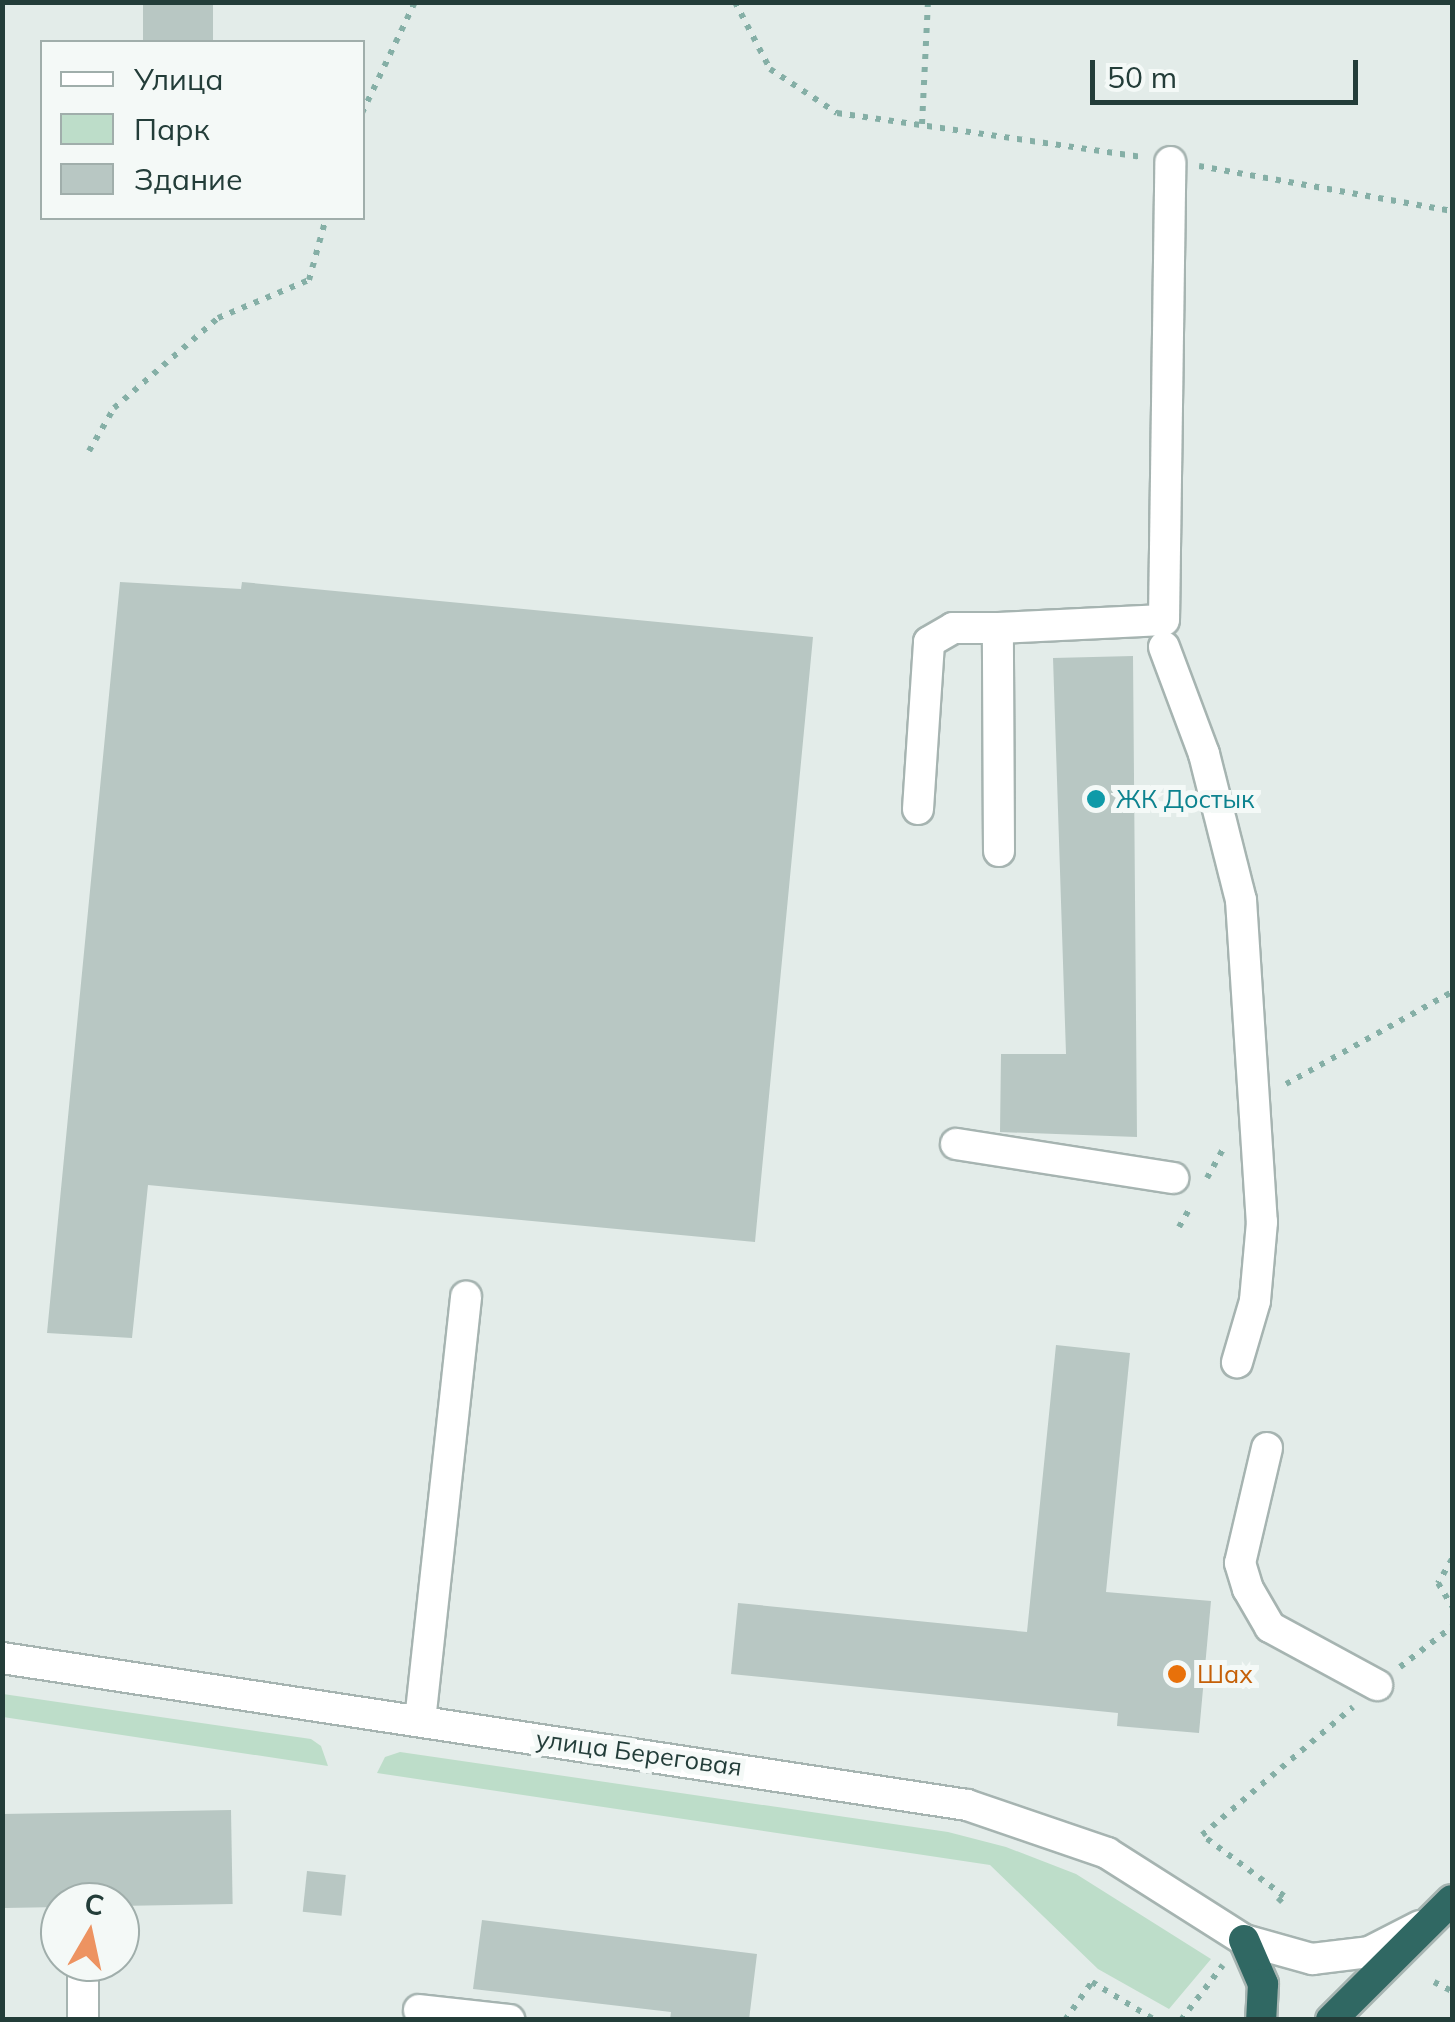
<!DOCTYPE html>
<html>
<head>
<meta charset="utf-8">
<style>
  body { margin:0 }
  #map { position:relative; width:1455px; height:2022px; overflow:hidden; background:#e3ece9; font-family:Mulish,sans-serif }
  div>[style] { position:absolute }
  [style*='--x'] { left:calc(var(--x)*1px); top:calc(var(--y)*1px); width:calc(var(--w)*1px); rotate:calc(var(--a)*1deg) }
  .green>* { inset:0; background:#bdddc9 }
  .building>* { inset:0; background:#b8c7c3; transform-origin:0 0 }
  .path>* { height:6px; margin-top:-3px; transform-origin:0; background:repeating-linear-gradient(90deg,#85afa6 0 5px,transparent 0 13px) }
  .roads { filter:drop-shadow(2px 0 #a6b4b1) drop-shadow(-2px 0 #a6b4b1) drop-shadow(0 2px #a6b4b1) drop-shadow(0 -2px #a6b4b1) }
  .minor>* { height:30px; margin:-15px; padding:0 15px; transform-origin:15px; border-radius:15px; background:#fff }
  .highway>* { height:30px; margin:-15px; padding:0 15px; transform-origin:15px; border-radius:15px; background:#306863 }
  .dots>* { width:28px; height:28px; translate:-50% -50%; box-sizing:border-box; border:5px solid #f4f9f7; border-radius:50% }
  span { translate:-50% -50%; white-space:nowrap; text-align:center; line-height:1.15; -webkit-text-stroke:10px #f4f9f7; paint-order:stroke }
  .culture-label { font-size:25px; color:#0d838f }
  .left { translate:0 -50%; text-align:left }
  .food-label { font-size:25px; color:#c56008 }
  .street-label { font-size:25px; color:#233d39 }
  .frame { position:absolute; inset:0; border:5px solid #233d39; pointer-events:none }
  .legend { position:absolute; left:40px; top:40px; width:325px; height:180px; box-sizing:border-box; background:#f4f9f7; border:2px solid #a0aeab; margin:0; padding:12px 18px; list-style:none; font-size:30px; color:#233d39 }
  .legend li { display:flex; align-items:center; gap:20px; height:50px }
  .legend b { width:50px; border:2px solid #a0aeab }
  .north { position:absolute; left:40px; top:1882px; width:100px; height:100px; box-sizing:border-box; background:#f4f9f7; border:2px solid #a0aeab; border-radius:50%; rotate:9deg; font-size:28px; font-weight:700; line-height:40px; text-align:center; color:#233d39 }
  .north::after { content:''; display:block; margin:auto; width:35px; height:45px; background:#ed9361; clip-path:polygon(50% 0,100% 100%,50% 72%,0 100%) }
  .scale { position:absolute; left:1090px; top:60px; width:268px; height:45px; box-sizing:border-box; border:5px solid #233d39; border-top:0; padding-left:12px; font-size:30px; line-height:35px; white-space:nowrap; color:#233d39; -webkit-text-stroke:8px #f4f9f7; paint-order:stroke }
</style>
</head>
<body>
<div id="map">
  <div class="green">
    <i style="clip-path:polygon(3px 1694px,311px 1739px,321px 1746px,328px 1766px,3px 1717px)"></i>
    <i style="clip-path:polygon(400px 1752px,948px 1832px,1006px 1847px,1076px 1874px,1211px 1959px,1169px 2009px,1098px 1969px,990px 1865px,377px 1773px,385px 1757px)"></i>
  </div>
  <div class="building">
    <i style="left:143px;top:2px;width:70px;height:40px"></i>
    <i style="clip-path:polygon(120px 582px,241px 589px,242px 582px,813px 637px,755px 1242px,148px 1185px,132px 1338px,47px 1333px)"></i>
    <i style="clip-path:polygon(1133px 656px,1137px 1137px,1000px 1132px,1001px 1054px,1066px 1054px,1053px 658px)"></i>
    <i style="clip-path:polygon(1056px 1345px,1130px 1353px,1106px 1592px,1211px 1601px,1199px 1733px,1117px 1726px,1118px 1713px,731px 1674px,738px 1603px,1027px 1632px)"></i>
    <i style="left:231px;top:1810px;width:94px;height:229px;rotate:89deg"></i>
    <i style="left:307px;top:1871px;width:39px;height:41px;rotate:6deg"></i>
    <i style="clip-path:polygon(482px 1920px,757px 1954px,749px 2020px,670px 2020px,671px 2012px,473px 1989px)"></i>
  </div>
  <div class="path">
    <i style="--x:735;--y:2;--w:76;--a:62.4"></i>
    <i style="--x:770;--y:69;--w:80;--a:33.3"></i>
    <i style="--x:837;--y:113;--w:308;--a:8.2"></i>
    <i style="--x:362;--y:113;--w:123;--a:-64.5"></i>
    <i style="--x:922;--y:124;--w:122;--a:-87.2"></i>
    <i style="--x:1199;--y:166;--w:257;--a:10.1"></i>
    <i style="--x:89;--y:451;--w:50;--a:-59.8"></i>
    <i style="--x:114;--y:408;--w:138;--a:-40.9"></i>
    <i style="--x:218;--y:318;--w:99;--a:-22.7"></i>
    <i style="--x:309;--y:280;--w:64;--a:-74.7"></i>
    <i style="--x:1286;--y:1084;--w:190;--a:-29"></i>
    <i style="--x:1207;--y:1178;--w:38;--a:-61"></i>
    <i style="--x:1179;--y:1227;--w:24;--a:-60"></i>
    <i style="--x:1452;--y:1559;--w:28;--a:120"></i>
    <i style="--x:1438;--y:1583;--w:27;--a:59"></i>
    <i style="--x:1400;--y:1667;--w:66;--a:-37.6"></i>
    <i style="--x:1278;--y:1902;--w:8;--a:-45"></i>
    <i style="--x:1284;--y:1896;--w:102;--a:-143.4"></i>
    <i style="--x:1202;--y:1835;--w:198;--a:-40.3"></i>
    <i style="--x:1434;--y:1982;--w:20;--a:27"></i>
    <i style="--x:1065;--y:2020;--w:47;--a:-54.6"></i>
    <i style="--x:1092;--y:1982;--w:74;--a:31.1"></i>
    <i style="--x:1181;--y:2020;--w:69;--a:-52.6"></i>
  </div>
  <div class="roads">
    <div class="minor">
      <i style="--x:1164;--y:647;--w:114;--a:69.5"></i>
      <i style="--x:1204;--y:754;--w:151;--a:75.8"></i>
      <i style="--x:1241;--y:900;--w:323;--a:86.3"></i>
      <i style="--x:1262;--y:1222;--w:79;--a:95.1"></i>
      <i style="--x:1255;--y:1301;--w:64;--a:106.4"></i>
      <i style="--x:918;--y:809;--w:167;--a:-86.2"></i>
      <i style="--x:929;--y:642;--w:28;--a:-30"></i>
      <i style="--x:953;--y:628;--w:45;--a:0"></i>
      <i style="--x:999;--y:851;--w:223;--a:-90.3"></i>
      <i style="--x:998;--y:628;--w:166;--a:-2.8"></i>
      <i style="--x:1164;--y:620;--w:458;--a:-89.2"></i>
      <i style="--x:956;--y:1144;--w:220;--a:8.9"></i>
      <i style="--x:1267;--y:1448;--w:118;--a:103.2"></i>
      <i style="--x:1240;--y:1563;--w:27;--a:73"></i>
      <i style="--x:1248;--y:1589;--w:44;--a:59.9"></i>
      <i style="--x:1270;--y:1627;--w:122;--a:28.5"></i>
      <i style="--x:2;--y:1658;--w:976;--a:8.66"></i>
      <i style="--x:967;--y:1805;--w:148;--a:18.9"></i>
      <i style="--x:1107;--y:1853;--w:162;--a:32.4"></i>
      <i style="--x:1244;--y:1940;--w:71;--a:15.6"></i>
      <i style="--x:1312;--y:1959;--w:57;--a:-7"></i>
      <i style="--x:1369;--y:1952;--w:57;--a:-27"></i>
      <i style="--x:420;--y:1721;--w:427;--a:-83.8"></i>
      <i style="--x:419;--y:2010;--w:91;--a:6.3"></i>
      <i style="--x:83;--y:2020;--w:58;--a:-90"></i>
    </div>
    <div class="highway">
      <i style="--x:1244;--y:1940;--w:48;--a:66.6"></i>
      <i style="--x:1263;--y:1984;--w:36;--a:93"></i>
      <i style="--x:1331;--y:2020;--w:170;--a:-44.8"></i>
    </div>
  </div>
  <div class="dots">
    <i style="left:1096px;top:799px;background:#0f9aa8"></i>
    <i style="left:1177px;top:1674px;background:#e8710a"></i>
  </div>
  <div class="culture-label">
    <span class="left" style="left:1116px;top:799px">ЖК Достык</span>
  </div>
  <div class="food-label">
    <span class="left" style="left:1197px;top:1674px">Шах</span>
  </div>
  <div class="street-label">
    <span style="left:639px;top:1753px;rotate:8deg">улица Береговая</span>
  </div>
  <div class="frame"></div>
  <ul class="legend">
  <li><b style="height:12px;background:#fff"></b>Улица</li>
  <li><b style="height:28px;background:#bdddc9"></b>Парк</li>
  <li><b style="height:28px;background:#b8c7c3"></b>Здание</li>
  </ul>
  <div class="north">С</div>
  <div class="scale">50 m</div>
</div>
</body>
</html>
